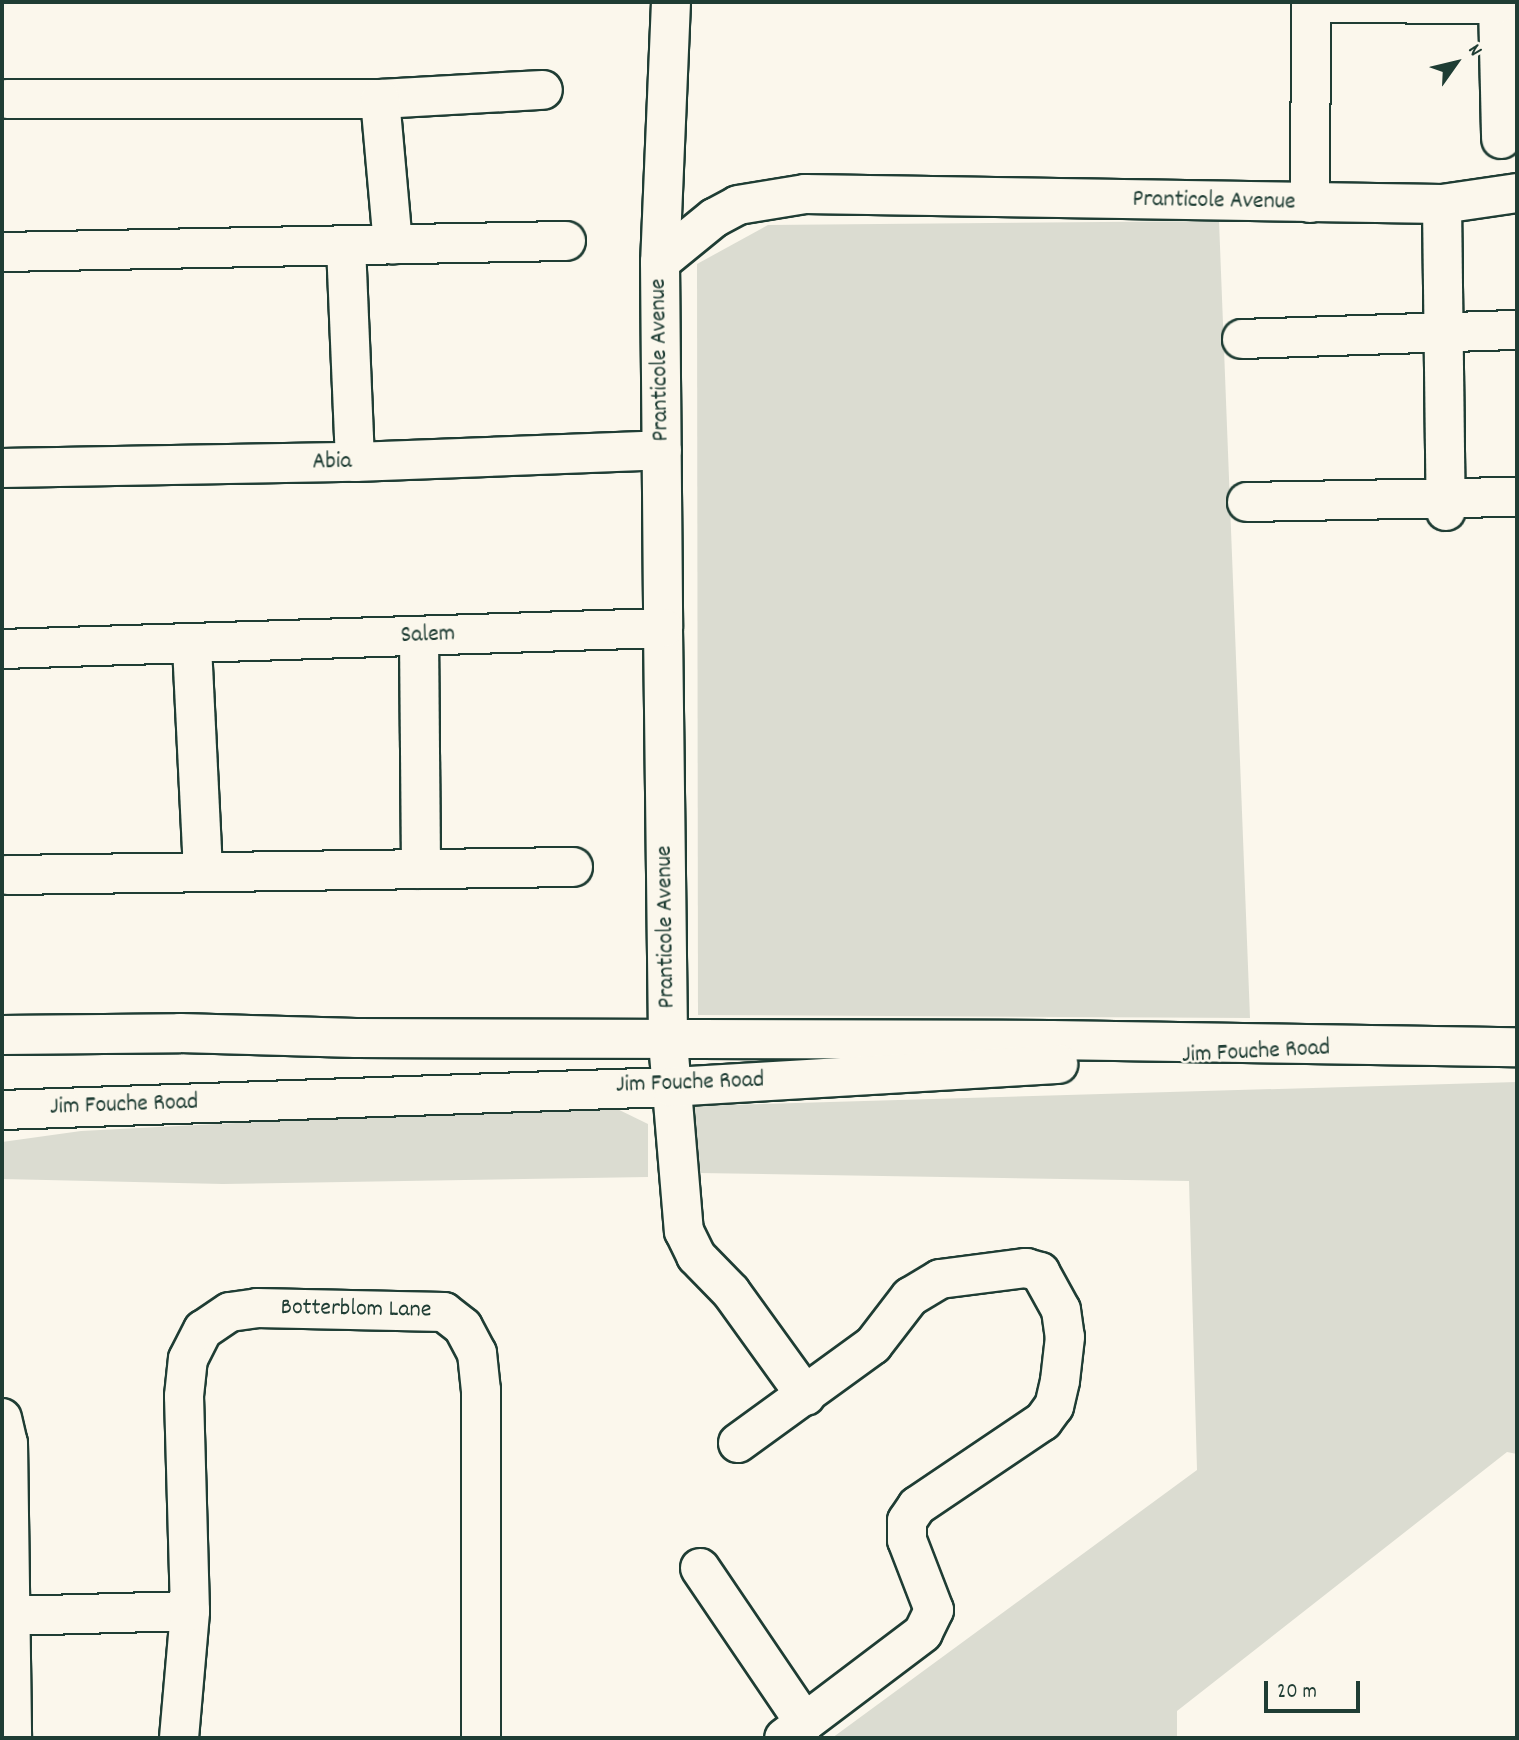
<!DOCTYPE html>
<html>
<head>
<meta charset="utf-8">
<style>
  body { margin:0 }
  #map { position:relative; width:1519px; height:1740px; overflow:hidden; background:#fbf7ec; font-family:Dekko,sans-serif }
  div>[style] { position:absolute }
  [style*='--x'] { left:calc(var(--x)*1px); top:calc(var(--y)*1px); width:calc(var(--w)*1px); rotate:calc(var(--a)*1deg) }
  .green>* { inset:0; background:#dbdcd1 }
  .roads { filter:drop-shadow(2px 0 #1f3d34) drop-shadow(-2px 0 #1f3d34) drop-shadow(0 2px #1f3d34) drop-shadow(0 -2px #1f3d34) }
  .minor>* { height:38px; margin:-19px; padding:0 19px; transform-origin:19px; border-radius:19px; background:#fbf7ec }
  span { translate:-50% -50%; white-space:nowrap; text-align:center; line-height:1.15; -webkit-text-stroke:5px #fbf7ec; paint-order:stroke }
  .street-label { font-size:24px; color:#1f3d34 }
  .frame { position:absolute; inset:0; border:4px solid #1f3d34; pointer-events:none }
  .north { position:absolute; left:1421px; top:28px; width:70px; height:70px; -webkit-text-stroke:5px #fbf7ec; paint-order:stroke; rotate:56deg; font-size:19px; font-weight:700; line-height:28px; text-align:center; color:#1f3d34 }
  .north::after { content:''; display:block; margin:auto; width:24px; height:32px; background:#1f3d34; clip-path:polygon(50% 0,100% 100%,50% 72%,0 100%) }
  .scale { position:absolute; left:1264px; top:1681px; width:96px; height:32px; box-sizing:border-box; border:4px solid #1f3d34; border-top:0; padding-left:9px; font-size:21px; line-height:24px; white-space:nowrap; color:#1f3d34; -webkit-text-stroke:5px #fbf7ec; paint-order:stroke }
</style>
</head>
<body>
<div id="map">
  <div class="green">
    <i style="clip-path:polygon(1219px 221px,1250px 1018px,698px 1015px,697px 264px,768px 225px)"></i>
    <i style="clip-path:polygon(1517px 1082px,1517px 1454px,1507px 1452px,1177px 1711px,1177px 1738px,832px 1738px,1197px 1470px,1189px 1181px,699px 1173px,691px 1106px)"></i>
    <i style="clip-path:polygon(607px 1104px,648px 1124px,648px 1177px,223px 1184px,2px 1179px,2px 1142px,81px 1131px)"></i>
  </div>
  <div class="roads">
    <div class="minor">
      <i style="--x:671;--y:2;--w:260;--a:92.4"></i>
      <i style="--x:660;--y:262;--w:366;--a:89.5"></i>
      <i style="--x:663;--y:628;--w:414;--a:89.3"></i>
      <i style="--x:668;--y:1042;--w:190;--a:85.2"></i>
      <i style="--x:684;--y:1231;--w:28;--a:64"></i>
      <i style="--x:696;--y:1256;--w:50;--a:45.8"></i>
      <i style="--x:731;--y:1292;--w:128;--a:54.2"></i>
      <i style="--x:1498;--y:2;--w:137;--a:88.7"></i>
      <i style="--x:1311;--y:3;--w:187;--a:0.3"></i>
      <i style="--x:7;--y:99;--w:373;--a:0"></i>
      <i style="--x:380;--y:99;--w:163;--a:-3.2"></i>
      <i style="--x:380;--y:99;--w:146;--a:84.9"></i>
      <i style="--x:1310;--y:203;--w:201;--a:-89.7"></i>
      <i style="--x:1442;--y:204;--w:307;--a:89.3"></i>
      <i style="--x:346;--y:246;--w:216;--a:87.6"></i>
      <i style="--x:2;--y:252;--w:564;--a:-1.12"></i>
      <i style="--x:660;--y:262;--w:70;--a:-39.2"></i>
      <i style="--x:714;--y:218;--w:27;--a:-28"></i>
      <i style="--x:738;--y:205;--w:68;--a:-9.3"></i>
      <i style="--x:805;--y:194;--w:637;--a:0.9"></i>
      <i style="--x:1442;--y:204;--w:76;--a:-8.3"></i>
      <i style="--x:1242;--y:339;--w:275;--a:-1.9"></i>
      <i style="--x:2;--y:468;--w:353;--a:-1"></i>
      <i style="--x:355;--y:462;--w:307;--a:-2.2"></i>
      <i style="--x:1247;--y:502;--w:270;--a:-1.1"></i>
      <i style="--x:419;--y:636;--w:233;--a:89.5"></i>
      <i style="--x:192;--y:646;--w:226;--a:87.2"></i>
      <i style="--x:2;--y:649;--w:661;--a:-1.82"></i>
      <i style="--x:7;--y:875;--w:566;--a:-0.81"></i>
      <i style="--x:2;--y:1035;--w:178;--a:-0.6"></i>
      <i style="--x:180;--y:1033;--w:176;--a:1.6"></i>
      <i style="--x:356;--y:1038;--w:695;--a:0.16"></i>
      <i style="--x:1051;--y:1040;--w:466;--a:0.9"></i>
      <i style="--x:2;--y:1110;--w:669;--a:-1.97"></i>
      <i style="--x:671;--y:1087;--w:388;--a:-3.4"></i>
      <i style="--x:2;--y:1418;--w:26;--a:77"></i>
      <i style="--x:8;--y:1443;--w:295;--a:89.2"></i>
      <i style="--x:738;--y:1443;--w:167;--a:-36"></i>
      <i style="--x:873;--y:1345;--w:61;--a:-52.4"></i>
      <i style="--x:910;--y:1297;--w:35;--a:-31"></i>
      <i style="--x:940;--y:1279;--w:87;--a:-7.3"></i>
      <i style="--x:1026;--y:1268;--w:15;--a:16"></i>
      <i style="--x:1040;--y:1272;--w:43;--a:61.1"></i>
      <i style="--x:1061;--y:1310;--w:27;--a:82"></i>
      <i style="--x:1065;--y:1337;--w:44;--a:96.5"></i>
      <i style="--x:1060;--y:1381;--w:26;--a:103"></i>
      <i style="--x:1054;--y:1406;--w:19;--a:126"></i>
      <i style="--x:1043;--y:1421;--w:152;--a:146"></i>
      <i style="--x:917;--y:1506;--w:18;--a:124"></i>
      <i style="--x:907;--y:1521;--w:19;--a:90"></i>
      <i style="--x:907;--y:1540;--w:75;--a:68.9"></i>
      <i style="--x:934;--y:1610;--w:25;--a:116"></i>
      <i style="--x:923;--y:1633;--w:174;--a:142.9"></i>
      <i style="--x:700;--y:1568;--w:187;--a:55.9"></i>
      <i style="--x:10;--y:1616;--w:180;--a:-1.6"></i>
      <i style="--x:179;--y:1738;--w:127;--a:-85"></i>
      <i style="--x:190;--y:1611;--w:215;--a:-91.6"></i>
      <i style="--x:184;--y:1396;--w:37;--a:-84"></i>
      <i style="--x:188;--y:1359;--w:33;--a:-63"></i>
      <i style="--x:203;--y:1330;--w:32;--a:-34"></i>
      <i style="--x:230;--y:1312;--w:27;--a:-8"></i>
      <i style="--x:257;--y:1308;--w:187;--a:1.2"></i>
      <i style="--x:444;--y:1312;--w:24;--a:38"></i>
      <i style="--x:463;--y:1327;--w:30;--a:62"></i>
      <i style="--x:477;--y:1353;--w:37;--a:84"></i>
      <i style="--x:481;--y:1390;--w:348;--a:90"></i>
    </div>
  </div>
  <div class="street-label">
    <span style="left:1214px;top:202px;rotate:1deg">Pranticole Avenue</span>
    <span style="left:661px;top:360px;rotate:-91deg">Pranticole Avenue</span>
    <span style="left:332px;top:463px;rotate:-1deg">Abia</span>
    <span style="left:428px;top:636px;rotate:-2deg">Salem</span>
    <span style="left:667px;top:927px;rotate:-91deg">Pranticole Avenue</span>
    <span style="left:1256px;top:1053px;rotate:-3deg">Jim Fouche Road</span>
    <span style="left:690px;top:1084px;rotate:-2deg">Jim Fouche Road</span>
    <span style="left:124px;top:1106px;rotate:-2deg">Jim Fouche Road</span>
    <span style="left:356px;top:1310px;rotate:1deg">Botterblom Lane</span>
  </div>
  <div class="frame"></div>
  <div class="north">N</div>
  <div class="scale">20 m</div>
</div>
</body>
</html>
